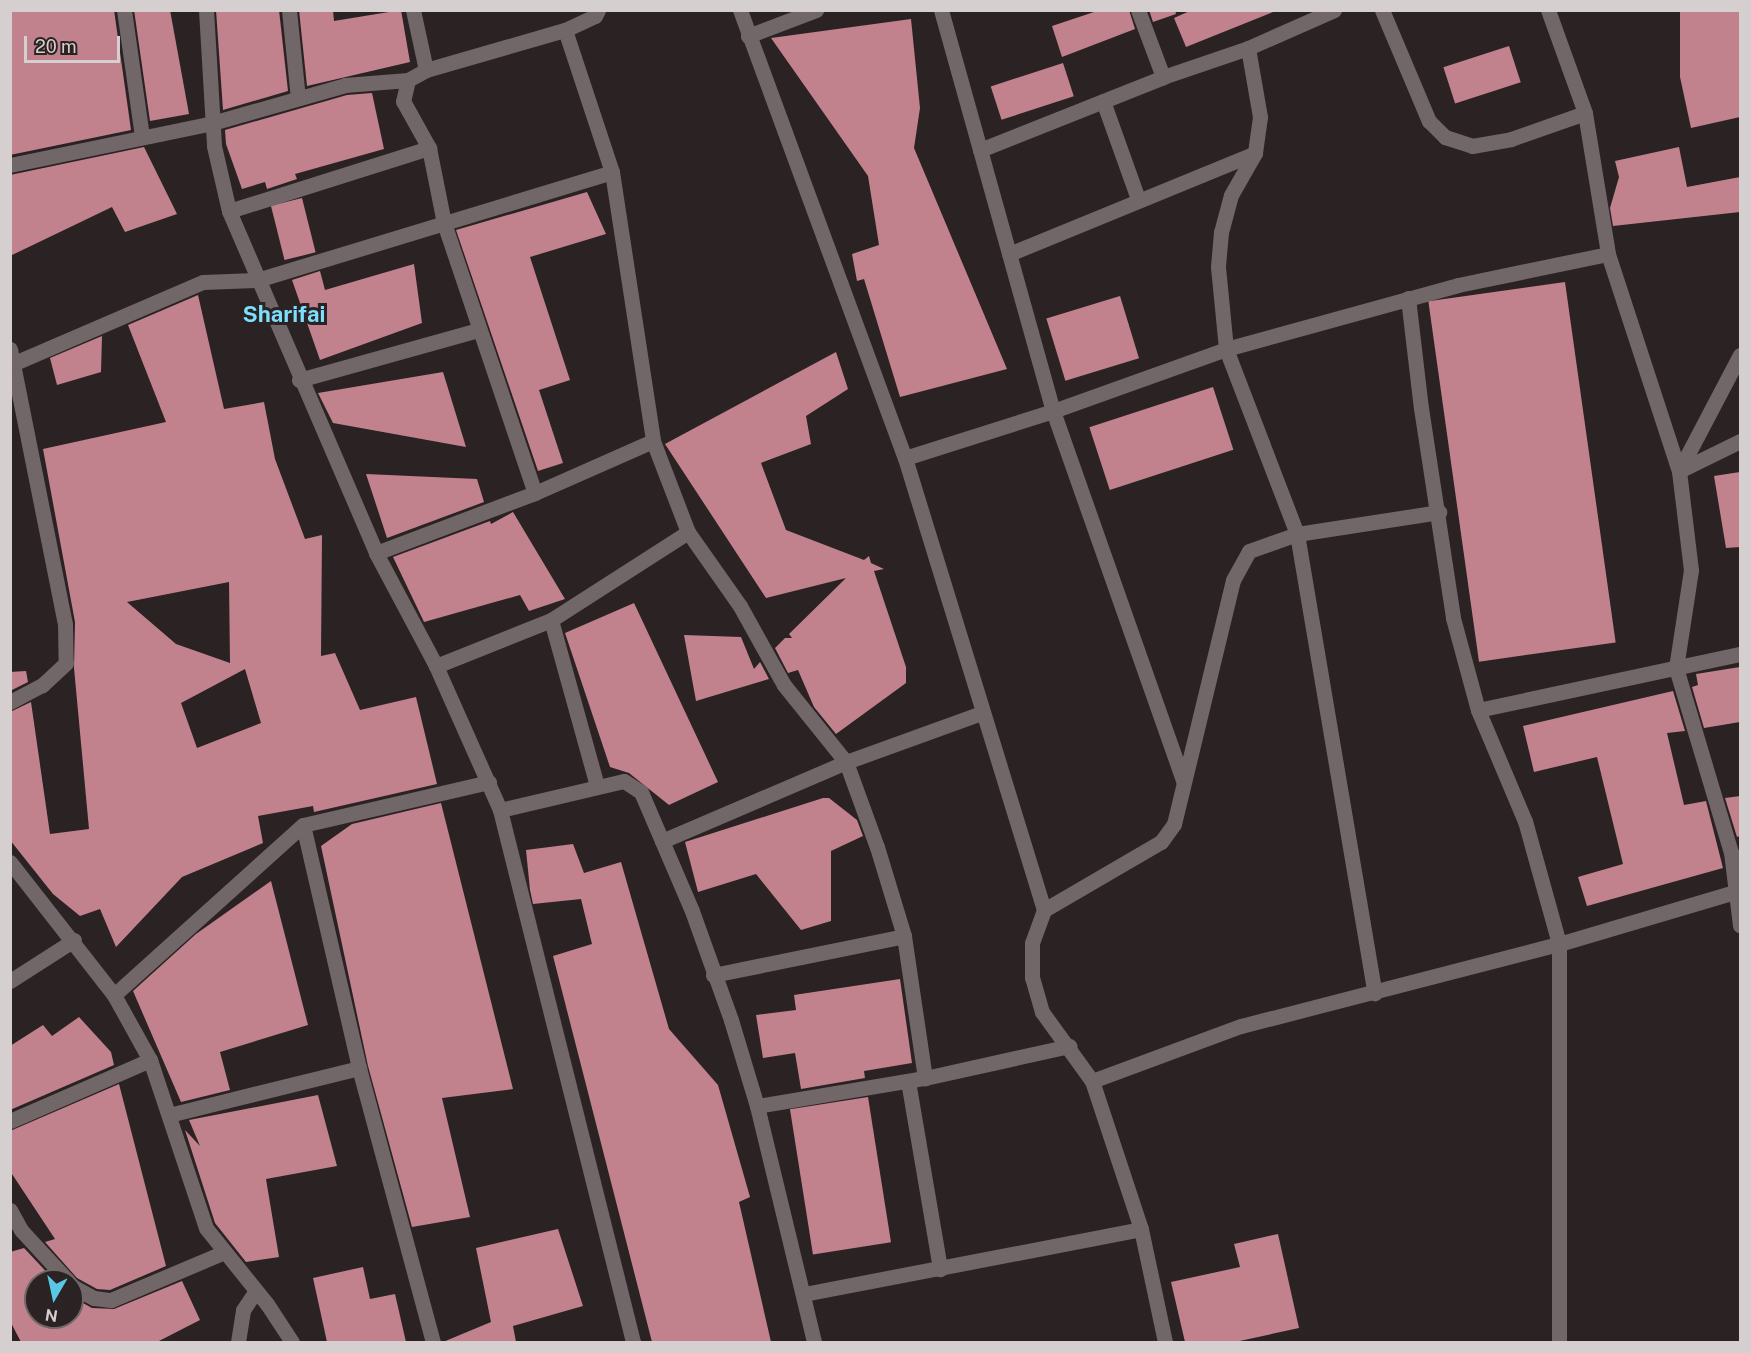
<!DOCTYPE html>
<html>
<head>
<meta charset="utf-8">
<style>
  body { margin:0 }
  #map { position:relative; width:1751px; height:1353px; overflow:hidden; background:#2b2223; font-family:"Public Sans",sans-serif }
  div>[style] { position:absolute }
  [style*='--x'] { left:calc(var(--x)*1px); top:calc(var(--y)*1px); width:calc(var(--w)*1px); rotate:calc(var(--a)*1deg) }
  .building>* { inset:0; background:#c1828d; transform-origin:0 0 }
  .street>* { height:15px; margin:-7.5px; padding:0 7.5px; transform-origin:7.5px; border-radius:7.5px; background:#716768 }
  span { translate:-50% -50%; white-space:nowrap; text-align:center; line-height:1.15; -webkit-text-stroke:6px #2b2223; paint-order:stroke }
  .district-label { font-size:22px; color:#7ddffb; font-weight:700 }
  .frame { position:absolute; inset:0; border:12px solid #d5cfd0; pointer-events:none }
  .north { position:absolute; left:24px; top:1269px; width:60px; height:60px; box-sizing:border-box; background:#2b2223; border:2px solid #6f6768; border-radius:50%; rotate:189deg; font-size:16px; font-weight:700; line-height:24px; text-align:center; color:#d5cfd0 }
  .north::after { content:''; display:block; margin:auto; width:21px; height:27px; background:#5ac8e5; clip-path:polygon(50% 0,100% 100%,50% 72%,0 100%) }
  .scale { position:absolute; left:24px; top:36px; width:96px; height:27px; box-sizing:border-box; border:3px solid #d5cfd0; border-top:0; padding-left:8px; font-size:18px; line-height:21px; white-space:nowrap; color:#d5cfd0; -webkit-text-stroke:4px #2b2223; paint-order:stroke }
</style>
</head>
<body>
<div id="map">
  <div class="building">
    <i style="clip-path:polygon(10px 10px,114px 10px,131px 130px,10px 155px)"></i>
    <i style="clip-path:polygon(134px 10px,170px 10px,189px 114px,150px 121px)"></i>
    <i style="clip-path:polygon(216px 10px,279px 10px,288px 91px,223px 110px)"></i>
    <i style="clip-path:polygon(299px 10px,333px 10px,334px 21px,401px 10px,410px 62px,307px 86px)"></i>
    <i style="clip-path:polygon(1100px 10px,1129px 10px,1135px 29px,1062px 57px,1052px 26px)"></i>
    <i style="clip-path:polygon(1149px 10px,1175px 10px,1176px 14px,1153px 22px)"></i>
    <i style="clip-path:polygon(1192px 10px,1273px 10px,1273px 12px,1186px 47px,1174px 18px)"></i>
    <i style="clip-path:polygon(1680px 10px,1740px 10px,1740px 117px,1691px 128px,1680px 77px)"></i>
    <i style="clip-path:polygon(911px 19px,920px 108px,914px 148px,1007px 369px,900px 397px,864px 279px,857px 281px,852px 254px,879px 245px,868px 176px,771px 38px)"></i>
    <i style="left:1509px;top:46px;width:38px;height:69px;rotate:72deg"></i>
    <i style="left:1063px;top:63px;width:35px;height:76px;rotate:72deg"></i>
    <i style="clip-path:polygon(372px 93px,384px 149px,295px 174px,297px 179px,267px 189px,265px 182px,242px 189px,226px 144px,225px 130px,347px 95px)"></i>
    <i style="clip-path:polygon(144px 147px,177px 214px,125px 232px,112px 207px,10px 256px,10px 175px)"></i>
    <i style="clip-path:polygon(1679px 147px,1687px 187px,1740px 177px,1740px 212px,1613px 226px,1610px 208px,1619px 177px,1615px 161px)"></i>
    <i style="clip-path:polygon(587px 192px,606px 234px,530px 257px,570px 380px,539px 390px,563px 463px,538px 471px,456px 230px)"></i>
    <i style="left:302px;top:198px;width:56px;height:32px;rotate:76deg"></i>
    <i style="clip-path:polygon(414px 264px,422px 323px,320px 360px,292px 280px,320px 271px,325px 290px)"></i>
    <i style="left:1565px;top:282px;width:364px;height:138px;rotate:82deg"></i>
    <i style="clip-path:polygon(evenodd,198px 295px,224px 409px,264px 402px,275px 459px,305px 539px,322px 535px,321px 656px,335px 653px,360px 710px,416px 697px,437px 784px,314px 812px,313px 806px,258px 816px,263px 843px,182px 877px,116px 947px,100px 909px,80px 916px,53px 894px,10px 840px,10px 712px,31px 702px,50px 834px,89px 829px,74px 668px,75px 622px,43px 449px,166px 422px,128px 325px,198px 295px,229px 582px,230px 663px,176px 644px,127px 602px,229px 582px,198px 295px,245px 669px,261px 723px,197px 748px,181px 703px,245px 669px)"></i>
    <i style="left:1120px;top:296px;width:65px;height:77px;rotate:73deg"></i>
    <i style="clip-path:polygon(102px 336px,101px 372px,57px 385px,50px 358px)"></i>
    <i style="clip-path:polygon(836px 352px,848px 389px,806px 416px,811px 444px,761px 463px,786px 530px,864px 560px,869px 556px,871px 563px,884px 569px,874px 571px,906px 667px,906px 683px,836px 734px,814px 707px,798px 670px,788px 673px,775px 648px,785px 638px,792px 638px,789px 634px,846px 578px,766px 598px,665px 444px)"></i>
    <i style="clip-path:polygon(443px 372px,466px 447px,333px 423px,318px 393px)"></i>
    <i style="left:1213px;top:387px;width:66px;height:130px;rotate:72deg"></i>
    <i style="clip-path:polygon(1740px 472px,1740px 547px,1726px 548px,1714px 476px)"></i>
    <i style="clip-path:polygon(366px 474px,477px 479px,484px 502px,387px 538px)"></i>
    <i style="clip-path:polygon(513px 512px,565px 599px,529px 611px,520px 595px,424px 622px,393px 557px,490px 521px,491px 524px)"></i>
    <i style="clip-path:polygon(634px 603px,718px 782px,669px 805px,629px 773px,610px 767px,565px 633px)"></i>
    <i style="clip-path:polygon(684px 635px,741px 637px,754px 669px,760px 662px,769px 679px,696px 701px)"></i>
    <i style="clip-path:polygon(1740px 667px,1740px 722px,1704px 728px,1692px 687px,1698px 685px,1696px 674px)"></i>
    <i style="clip-path:polygon(26px 671px,28px 682px,10px 691px,10px 672px)"></i>
    <i style="clip-path:polygon(1673px 691px,1685px 731px,1667px 733px,1684px 805px,1706px 801px,1723px 868px,1587px 906px,1578px 877px,1623px 864px,1597px 757px,1534px 772px,1523px 726px)"></i>
    <i style="clip-path:polygon(1740px 796px,1740px 836px,1737px 837px,1725px 798px)"></i>
    <i style="clip-path:polygon(823px 798px,829px 798px,857px 820px,863px 836px,831px 851px,831px 921px,801px 930px,756px 874px,698px 892px,685px 842px)"></i>
    <i style="clip-path:polygon(441px 803px,513px 1089px,442px 1098px,470px 1217px,412px 1227px,368px 1066px,321px 846px,352px 824px)"></i>
    <i style="clip-path:polygon(573px 844px,584px 873px,621px 862px,669px 1029px,718px 1085px,750px 1197px,739px 1202px,771px 1342px,652px 1342px,553px 956px,592px 944px,581px 899px,533px 904px,530px 890px,526px 850px)"></i>
    <i style="clip-path:polygon(271px 881px,308px 1025px,220px 1052px,230px 1090px,181px 1102px,133px 991px,196px 934px)"></i>
    <i style="clip-path:polygon(900px 979px,912px 1063px,864px 1071px,865px 1078px,801px 1089px,795px 1053px,763px 1058px,756px 1015px,796px 1010px,794px 995px)"></i>
    <i style="clip-path:polygon(79px 1017px,111px 1052px,114px 1065px,10px 1110px,10px 1046px,43px 1025px,52px 1036px)"></i>
    <i style="clip-path:polygon(119px 1084px,166px 1266px,110px 1290px,97px 1289px,77px 1278px,45px 1242px,55px 1239px,10px 1171px,10px 1131px)"></i>
    <i style="clip-path:polygon(318px 1095px,337px 1166px,266px 1179px,279px 1257px,246px 1262px,215px 1223px,185px 1130px,200px 1146px,189px 1120px)"></i>
    <i style="left:868px;top:1097px;width:147px;height:79px;rotate:81deg"></i>
    <i style="clip-path:polygon(558px 1229px,583px 1306px,513px 1326px,516px 1342px,443px 1342px,491px 1322px,476px 1248px)"></i>
    <i style="clip-path:polygon(1278px 1234px,1299px 1328px,1235px 1342px,1185px 1342px,1171px 1282px,1240px 1267px,1234px 1244px)"></i>
    <i style="clip-path:polygon(24px 1248px,55px 1281px,36px 1281px,36px 1317px,72px 1317px,72px 1297px,92px 1308px,114px 1309px,182px 1281px,200px 1320px,157px 1342px,21px 1342px,10px 1321px,10px 1252px)"></i>
    <i style="clip-path:polygon(363px 1267px,370px 1299px,395px 1294px,406px 1342px,327px 1342px,313px 1278px)"></i>
  </div>
  <div class="street">
    <i style="--x:124;--y:10;--w:127;--a:81.9"></i>
    <i style="--x:206;--y:10;--w:136;--a:86.6"></i>
    <i style="--x:214;--y:146;--w:67;--a:77"></i>
    <i style="--x:229;--y:211;--w:372;--a:66.7"></i>
    <i style="--x:376;--y:553;--w:128;--a:62"></i>
    <i style="--x:436;--y:666;--w:158;--a:66"></i>
    <i style="--x:500;--y:810;--w:548;--a:75.96"></i>
    <i style="--x:289;--y:10;--w:88;--a:84.2"></i>
    <i style="--x:413;--y:10;--w:61;--a:77.8"></i>
    <i style="--x:740;--y:10;--w:477;--a:69.8"></i>
    <i style="--x:905;--y:458;--w:473;--a:72.9"></i>
    <i style="--x:941;--y:10;--w:416;--a:74.4"></i>
    <i style="--x:1053;--y:411;--w:393;--a:70.6"></i>
    <i style="--x:1138;--y:10;--w:72;--a:69.5"></i>
    <i style="--x:1382;--y:10;--w:121;--a:67.1"></i>
    <i style="--x:1429;--y:121;--w:23;--a:45"></i>
    <i style="--x:1445;--y:137;--w:28;--a:18"></i>
    <i style="--x:1472;--y:146;--w:40;--a:-10"></i>
    <i style="--x:1511;--y:139;--w:78;--a:-19.4"></i>
    <i style="--x:1548;--y:10;--w:109;--a:70.2"></i>
    <i style="--x:1585;--y:113;--w:143;--a:80.7"></i>
    <i style="--x:1608;--y:254;--w:228;--a:71.9"></i>
    <i style="--x:1679;--y:471;--w:100;--a:83.1"></i>
    <i style="--x:1691;--y:570;--w:99;--a:98.7"></i>
    <i style="--x:1676;--y:668;--w:192;--a:73.4"></i>
    <i style="--x:1731;--y:852;--w:74;--a:83"></i>
    <i style="--x:565;--y:30;--w:150;--a:71.7"></i>
    <i style="--x:612;--y:172;--w:272;--a:81.3"></i>
    <i style="--x:653;--y:441;--w:97;--a:69"></i>
    <i style="--x:688;--y:532;--w:90;--a:54.9"></i>
    <i style="--x:740;--y:606;--w:90;--a:60.9"></i>
    <i style="--x:784;--y:685;--w:99;--a:51.2"></i>
    <i style="--x:846;--y:762;--w:90;--a:70"></i>
    <i style="--x:877;--y:847;--w:93;--a:73.1"></i>
    <i style="--x:904;--y:936;--w:144;--a:81.6"></i>
    <i style="--x:748;--y:36;--w:73;--a:-20.9"></i>
    <i style="--x:1248;--y:48;--w:70;--a:80.1"></i>
    <i style="--x:1260;--y:117;--w:36;--a:98"></i>
    <i style="--x:1255;--y:153;--w:48;--a:119.7"></i>
    <i style="--x:1231;--y:195;--w:38;--a:105"></i>
    <i style="--x:1221;--y:232;--w:35;--a:95"></i>
    <i style="--x:1218;--y:267;--w:82;--a:84.4"></i>
    <i style="--x:1226;--y:349;--w:198;--a:69"></i>
    <i style="--x:1297;--y:534;--w:466;--a:80.4"></i>
    <i style="--x:408;--y:80;--w:22;--a:103"></i>
    <i style="--x:403;--y:101;--w:54;--a:61"></i>
    <i style="--x:429;--y:148;--w:76;--a:78.7"></i>
    <i style="--x:444;--y:223;--w:285;--a:71.4"></i>
    <i style="--x:1103;--y:101;--w:104;--a:70.3"></i>
    <i style="--x:980;--y:150;--w:197;--a:-21.7"></i>
    <i style="--x:1163;--y:77;--w:90;--a:-18.8"></i>
    <i style="--x:1248;--y:48;--w:94;--a:-23.8"></i>
    <i style="--x:10;--y:165;--w:206;--a:-11.7"></i>
    <i style="--x:212;--y:123;--w:138;--a:-15.9"></i>
    <i style="--x:345;--y:85;--w:63;--a:-4.5"></i>
    <i style="--x:408;--y:80;--w:21;--a:-29"></i>
    <i style="--x:426;--y:70;--w:145;--a:-16.1"></i>
    <i style="--x:565;--y:30;--w:33;--a:-25"></i>
    <i style="--x:595;--y:16;--w:7;--a:-63"></i>
    <i style="--x:229;--y:211;--w:210;--a:-17.5"></i>
    <i style="--x:1009;--y:254;--w:266;--a:-22.3"></i>
    <i style="--x:1408;--y:298;--w:111;--a:83.3"></i>
    <i style="--x:1421;--y:408;--w:212;--a:81.3"></i>
    <i style="--x:1453;--y:618;--w:95;--a:74.8"></i>
    <i style="--x:1478;--y:710;--w:121;--a:67.1"></i>
    <i style="--x:1525;--y:821;--w:128;--a:74.5"></i>
    <i style="--x:1559;--y:944;--w:398;--a:90"></i>
    <i style="--x:10;--y:349;--w:280;--a:78.7"></i>
    <i style="--x:65;--y:624;--w:39;--a:89"></i>
    <i style="--x:66;--y:663;--w:33;--a:137"></i>
    <i style="--x:42;--y:685;--w:36;--a:152"></i>
    <i style="--x:10;--y:365;--w:210;--a:-23.3"></i>
    <i style="--x:203;--y:282;--w:54;--a:-2.1"></i>
    <i style="--x:257;--y:280;--w:371;--a:-16.9"></i>
    <i style="--x:299;--y:380;--w:186;--a:-15.6"></i>
    <i style="--x:905;--y:458;--w:155;--a:-17.6"></i>
    <i style="--x:1053;--y:411;--w:184;--a:-19.7"></i>
    <i style="--x:1226;--y:349;--w:241;--a:-15.4"></i>
    <i style="--x:1458;--y:285;--w:153;--a:-11.7"></i>
    <i style="--x:1679;--y:471;--w:131;--a:-62.3"></i>
    <i style="--x:1679;--y:471;--w:68;--a:-26.2"></i>
    <i style="--x:376;--y:553;--w:170;--a:-20.7"></i>
    <i style="--x:535;--y:493;--w:129;--a:-23.8"></i>
    <i style="--x:551;--y:620;--w:172;--a:74.5"></i>
    <i style="--x:436;--y:666;--w:124;--a:-21.8"></i>
    <i style="--x:551;--y:620;--w:163;--a:-32.7"></i>
    <i style="--x:1478;--y:710;--w:268;--a:-12.1"></i>
    <i style="--x:500;--y:810;--w:127;--a:-13.2"></i>
    <i style="--x:624;--y:781;--w:20;--a:33"></i>
    <i style="--x:641;--y:792;--w:129;--a:66.8"></i>
    <i style="--x:692;--y:911;--w:116;--a:70.3"></i>
    <i style="--x:731;--y:1020;--w:90;--a:73.2"></i>
    <i style="--x:757;--y:1106;--w:243;--a:76.4"></i>
    <i style="--x:303;--y:825;--w:249;--a:77"></i>
    <i style="--x:359;--y:1068;--w:284;--a:74.9"></i>
    <i style="--x:662;--y:841;--w:200;--a:-23.2"></i>
    <i style="--x:846;--y:762;--w:144;--a:-19.9"></i>
    <i style="--x:10;--y:862;--w:169;--a:52"></i>
    <i style="--x:713;--y:975;--w:195;--a:-11.5"></i>
    <i style="--x:10;--y:981;--w:76;--a:-32.6"></i>
    <i style="--x:908;--y:1081;--w:191;--a:80.3"></i>
    <i style="--x:1092;--y:1081;--w:159;--a:-20.3"></i>
    <i style="--x:1241;--y:1026;--w:328;--a:-14.5"></i>
    <i style="--x:1559;--y:944;--w:184;--a:-16.5"></i>
    <i style="--x:757;--y:1106;--w:170;--a:-9.5"></i>
    <i style="--x:925;--y:1078;--w:148;--a:-12.5"></i>
    <i style="--x:169;--y:1115;--w:196;--a:-13.9"></i>
    <i style="--x:10;--y:1121;--w:153;--a:-23.5"></i>
    <i style="--x:10;--y:1210;--w:23;--a:61"></i>
    <i style="--x:21;--y:1230;--w:69;--a:47.3"></i>
    <i style="--x:72;--y:1286;--w:25;--a:29"></i>
    <i style="--x:94;--y:1298;--w:17;--a:7"></i>
    <i style="--x:111;--y:1300;--w:121;--a:-22.9"></i>
    <i style="--x:804;--y:1294;--w:343;--a:-10.9"></i>
    <i style="--x:238;--y:1342;--w:32;--a:-81"></i>
    <i style="--x:243;--y:1310;--w:23;--a:-56"></i>
    <i style="--x:292;--y:1342;--w:45;--a:-123.3"></i>
    <i style="--x:267;--y:1304;--w:97;--a:-128.8"></i>
    <i style="--x:206;--y:1228;--w:177;--a:-108.4"></i>
    <i style="--x:150;--y:1060;--w:74;--a:-119"></i>
    <i style="--x:114;--y:995;--w:254;--a:-42"></i>
    <i style="--x:303;--y:825;--w:191;--a:-13"></i>
    <i style="--x:1165;--y:1342;--w:116;--a:-102"></i>
    <i style="--x:1141;--y:1229;--w:156;--a:-108.3"></i>
    <i style="--x:1092;--y:1081;--w:85;--a:-125.9"></i>
    <i style="--x:1042;--y:1012;--w:35;--a:-106"></i>
    <i style="--x:1032;--y:978;--w:35;--a:-90"></i>
    <i style="--x:1032;--y:943;--w:35;--a:-70"></i>
    <i style="--x:1044;--y:910;--w:135;--a:-30.2"></i>
    <i style="--x:1161;--y:842;--w:22;--a:-54"></i>
    <i style="--x:1174;--y:824;--w:251;--a:-76.4"></i>
    <i style="--x:1233;--y:580;--w:33;--a:-61"></i>
    <i style="--x:1249;--y:551;--w:51;--a:-19.5"></i>
    <i style="--x:1297;--y:534;--w:144;--a:-8.8"></i>
  </div>
  <div class="district-label">
    <span style="left:284px;top:315px">Sharifai</span>
  </div>
  <div class="frame"></div>
  <div class="north">N</div>
  <div class="scale">20 m</div>
</div>
</body>
</html>
